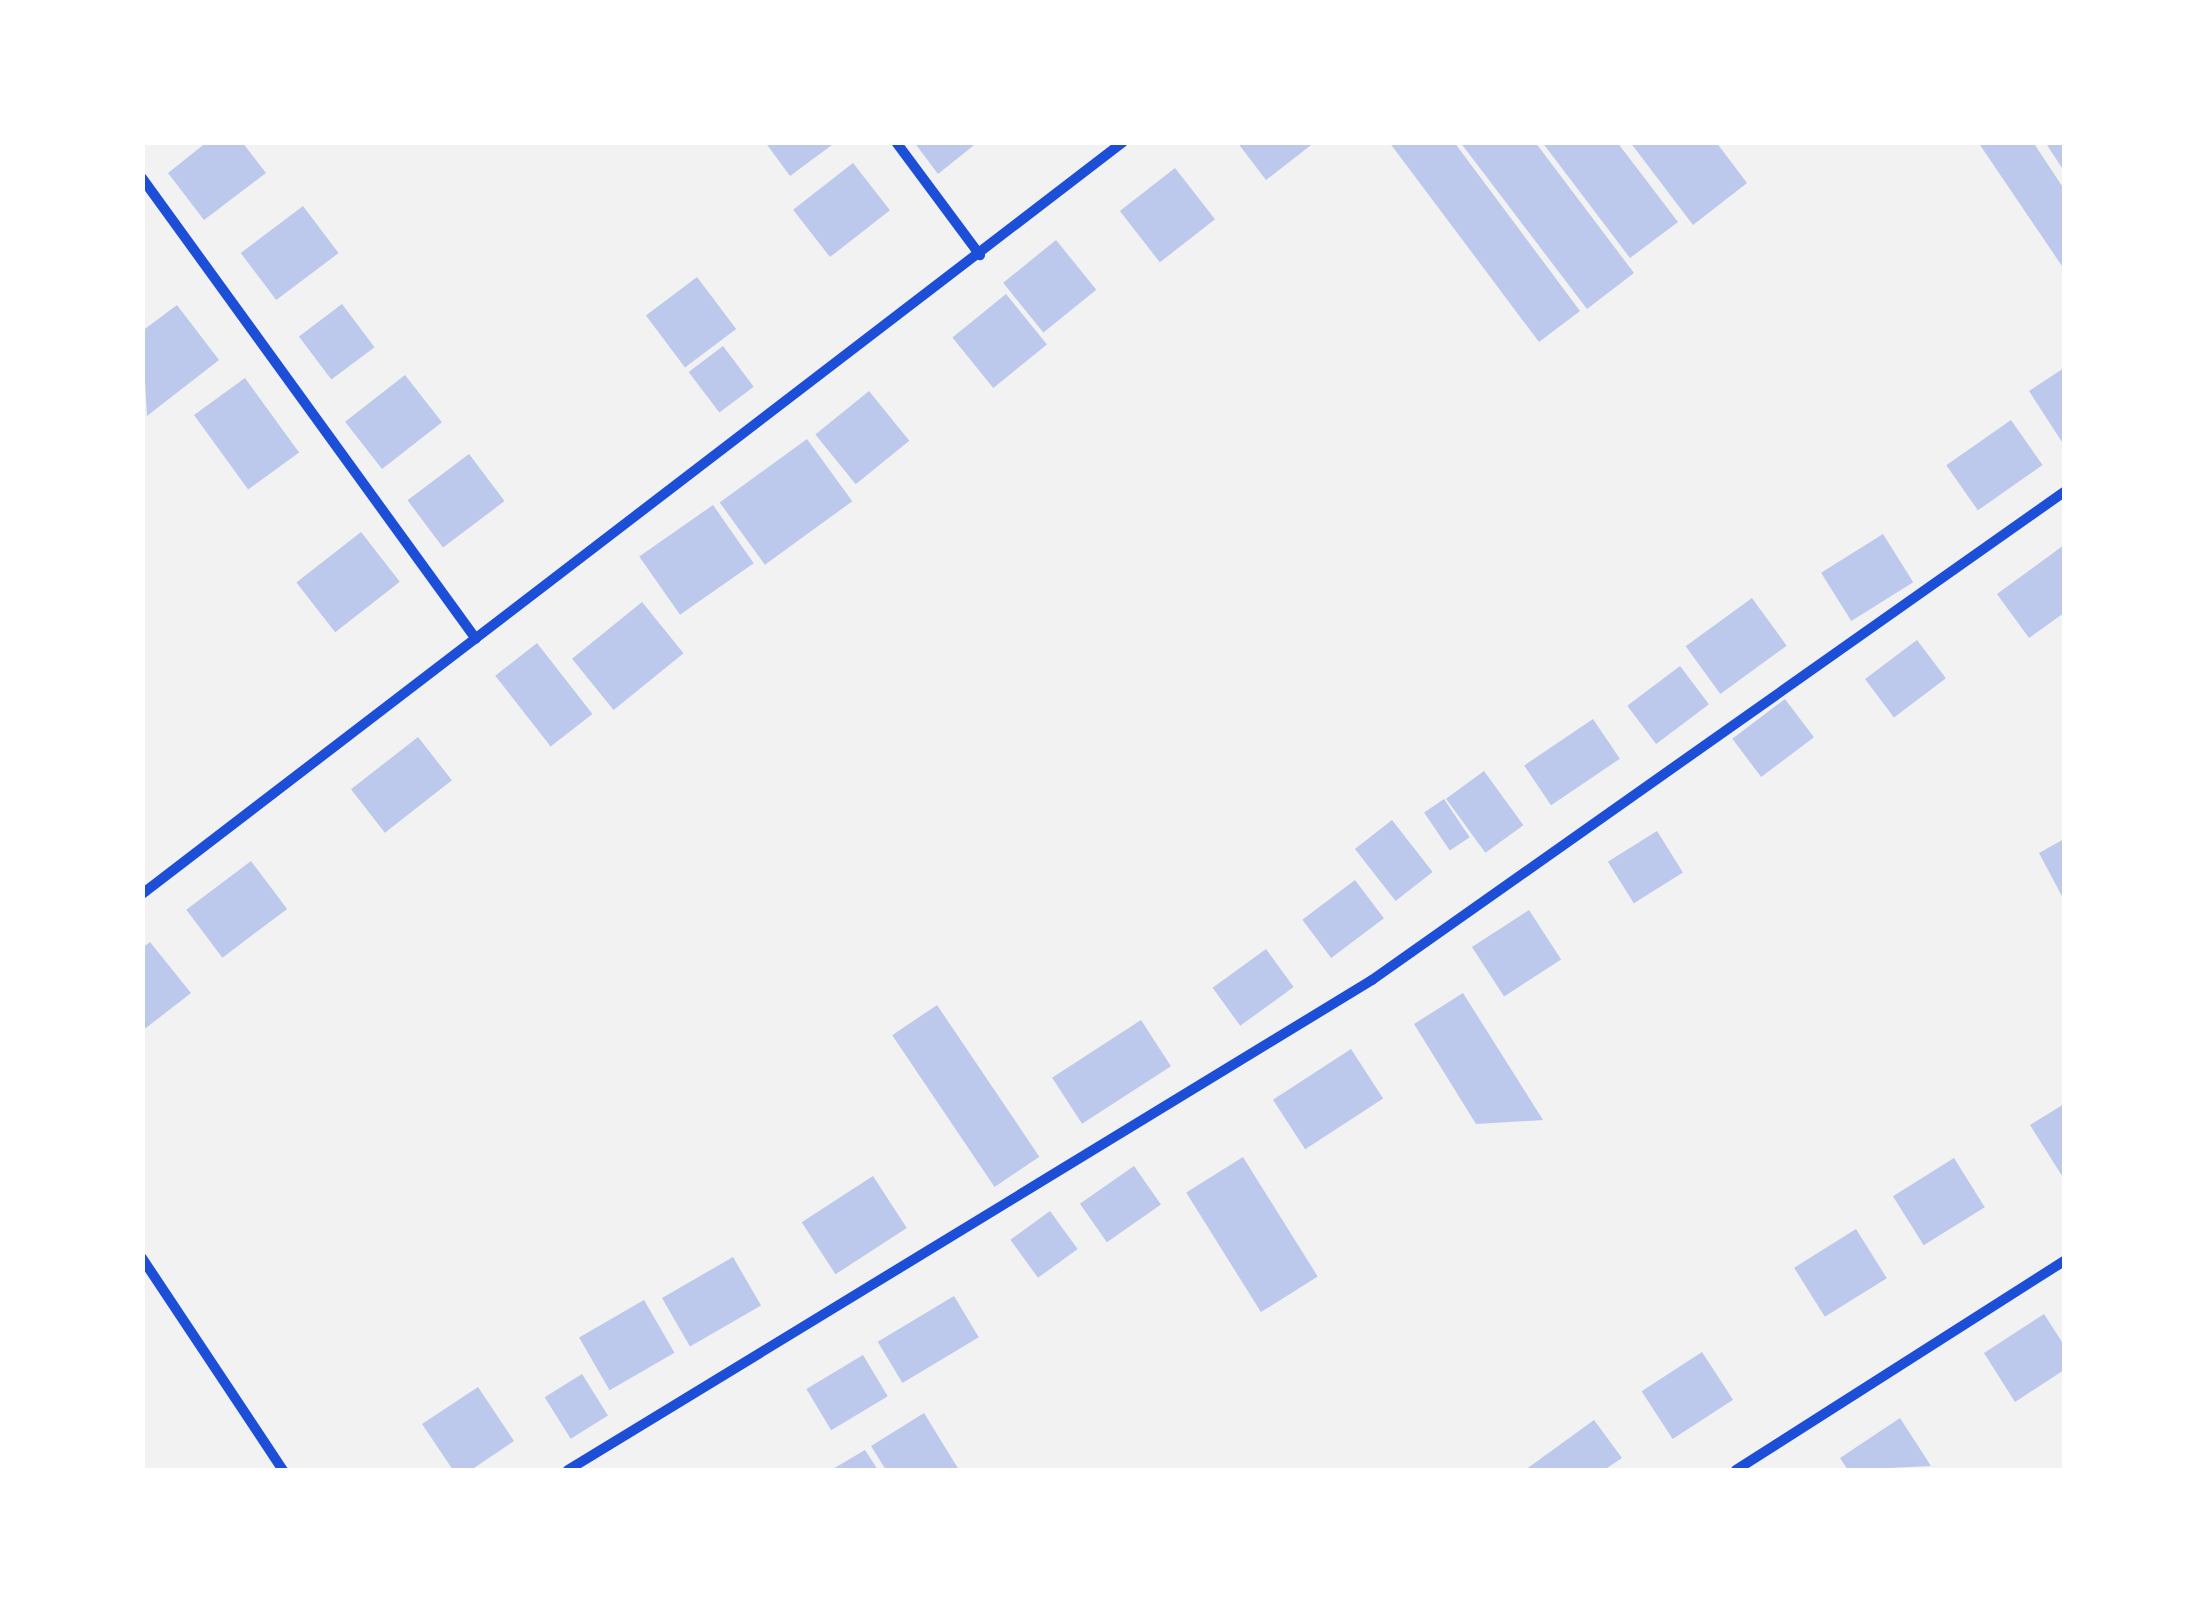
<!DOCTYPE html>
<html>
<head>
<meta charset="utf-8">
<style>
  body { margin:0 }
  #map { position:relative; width:2207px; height:1613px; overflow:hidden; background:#f2f2f2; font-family:Figtree,sans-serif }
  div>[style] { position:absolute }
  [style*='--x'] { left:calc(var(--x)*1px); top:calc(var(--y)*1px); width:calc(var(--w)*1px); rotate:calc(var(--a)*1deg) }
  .building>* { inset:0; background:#bdc9ec; transform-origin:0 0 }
  .minor>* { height:10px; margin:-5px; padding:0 5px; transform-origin:5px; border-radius:5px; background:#1d4ed8 }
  span { translate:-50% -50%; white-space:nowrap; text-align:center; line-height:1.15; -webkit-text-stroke:10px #fff; paint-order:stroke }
  .frame { position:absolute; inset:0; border:145px solid #fff; pointer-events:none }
</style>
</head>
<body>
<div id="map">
  <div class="building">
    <i style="clip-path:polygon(207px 142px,242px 142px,266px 173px,204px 220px,168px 173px)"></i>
    <i style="clip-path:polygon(765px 142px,836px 142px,790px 176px)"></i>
    <i style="clip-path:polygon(914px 142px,978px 142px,938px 174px)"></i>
    <i style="clip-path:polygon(1237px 142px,1315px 142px,1266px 180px)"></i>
    <i style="clip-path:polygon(1389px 142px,1454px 142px,1580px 311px,1539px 342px)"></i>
    <i style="clip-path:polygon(1460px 142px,1535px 142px,1634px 273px,1587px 309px)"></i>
    <i style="clip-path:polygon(1542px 142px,1617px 142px,1678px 222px,1630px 258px)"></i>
    <i style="clip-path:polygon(1630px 142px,1716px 142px,1747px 183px,1693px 225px)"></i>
    <i style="clip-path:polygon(1978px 142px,2033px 142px,2064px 189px,2064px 269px)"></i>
    <i style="clip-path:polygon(2045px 142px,2064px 142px,2064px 171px)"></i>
    <i style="left:853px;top:163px;width:60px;height:76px;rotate:52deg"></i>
    <i style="left:1175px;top:168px;width:65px;height:70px;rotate:52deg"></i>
    <i style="left:303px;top:206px;width:59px;height:78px;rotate:53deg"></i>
    <i style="left:1056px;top:240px;width:64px;height:68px;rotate:51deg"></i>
    <i style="left:697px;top:277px;width:65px;height:64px;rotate:53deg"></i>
    <i style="left:1006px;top:294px;width:65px;height:69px;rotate:51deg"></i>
    <i style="left:342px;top:304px;width:54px;height:54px;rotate:53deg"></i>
    <i style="clip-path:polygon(177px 305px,219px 360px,147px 416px,142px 331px)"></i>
    <i style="left:723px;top:346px;width:51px;height:43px;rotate:53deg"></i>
    <i style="clip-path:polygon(2064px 368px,2064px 445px,2029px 391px)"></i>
    <i style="left:405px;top:375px;width:60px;height:76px;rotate:52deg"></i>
    <i style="left:245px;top:378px;width:92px;height:63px;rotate:54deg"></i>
    <i style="left:869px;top:391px;width:64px;height:69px;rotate:51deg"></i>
    <i style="left:2011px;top:420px;width:55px;height:79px;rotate:55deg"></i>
    <i style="left:807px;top:439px;width:77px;height:108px;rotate:54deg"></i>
    <i style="left:469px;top:454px;width:59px;height:77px;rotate:53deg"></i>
    <i style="left:713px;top:505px;width:71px;height:90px;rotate:55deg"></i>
    <i style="left:361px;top:532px;width:63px;height:82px;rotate:52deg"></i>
    <i style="left:1883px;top:534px;width:57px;height:73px;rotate:58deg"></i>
    <i style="clip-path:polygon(2064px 545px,2064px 613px,2029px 638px,1997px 594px)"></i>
    <i style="left:1752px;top:598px;width:59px;height:82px;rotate:54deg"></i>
    <i style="left:642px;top:602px;width:66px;height:90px;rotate:51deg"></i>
    <i style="left:1917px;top:640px;width:48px;height:65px;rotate:53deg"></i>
    <i style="left:537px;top:643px;width:90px;height:53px;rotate:52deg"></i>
    <i style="left:1680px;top:666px;width:48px;height:66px;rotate:53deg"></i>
    <i style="left:1785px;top:699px;width:48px;height:66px;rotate:53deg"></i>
    <i style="left:1593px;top:719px;width:48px;height:83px;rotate:56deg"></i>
    <i style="left:418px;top:737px;width:55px;height:85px;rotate:52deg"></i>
    <i style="left:1484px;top:771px;width:67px;height:47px;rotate:54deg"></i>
    <i style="left:1444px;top:799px;width:46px;height:24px;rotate:56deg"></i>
    <i style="left:1392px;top:820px;width:66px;height:47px;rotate:52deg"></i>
    <i style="left:1657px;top:831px;width:49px;height:58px;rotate:58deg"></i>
    <i style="clip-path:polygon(2064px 839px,2064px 900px,2039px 853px)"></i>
    <i style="left:251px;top:861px;width:60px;height:81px;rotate:53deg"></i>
    <i style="left:1355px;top:880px;width:48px;height:66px;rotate:53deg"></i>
    <i style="left:1529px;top:910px;width:59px;height:68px;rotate:57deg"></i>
    <i style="clip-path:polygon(150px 942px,191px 993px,142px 1031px,142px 948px)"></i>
    <i style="left:1266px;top:949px;width:47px;height:66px;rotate:54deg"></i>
    <i style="clip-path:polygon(1463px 993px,1543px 1120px,1476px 1124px,1414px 1024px)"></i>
    <i style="left:937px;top:1005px;width:183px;height:54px;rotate:56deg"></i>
    <i style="left:1141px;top:1020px;width:55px;height:106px;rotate:57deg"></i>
    <i style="left:1351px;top:1049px;width:59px;height:93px;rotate:57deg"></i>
    <i style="clip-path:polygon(2064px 1104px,2064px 1179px,2030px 1125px)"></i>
    <i style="left:1243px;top:1157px;width:141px;height:67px;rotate:58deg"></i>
    <i style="left:1954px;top:1158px;width:58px;height:72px;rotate:58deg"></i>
    <i style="left:1134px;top:1166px;width:47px;height:66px;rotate:55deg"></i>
    <i style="left:873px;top:1176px;width:62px;height:85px;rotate:57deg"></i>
    <i style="left:1050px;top:1211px;width:47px;height:49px;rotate:54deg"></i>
    <i style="left:1856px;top:1229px;width:58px;height:73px;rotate:58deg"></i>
    <i style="left:733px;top:1257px;width:56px;height:82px;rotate:60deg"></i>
    <i style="left:954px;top:1296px;width:48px;height:89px;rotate:59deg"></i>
    <i style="left:644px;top:1300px;width:61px;height:75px;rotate:60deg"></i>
    <i style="clip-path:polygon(2044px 1314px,2064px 1345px,2064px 1370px,2015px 1402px,1984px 1353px)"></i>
    <i style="left:1702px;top:1352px;width:57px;height:72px;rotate:57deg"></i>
    <i style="left:863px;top:1355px;width:48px;height:66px;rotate:59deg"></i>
    <i style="left:582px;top:1374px;width:49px;height:44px;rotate:58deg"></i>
    <i style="clip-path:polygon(478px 1387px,514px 1441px,471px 1470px,453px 1470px,422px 1424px)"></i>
    <i style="clip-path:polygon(924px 1413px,959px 1470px,886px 1470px,871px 1446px)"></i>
    <i style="clip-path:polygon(1900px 1418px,1931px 1466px,1848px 1470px,1840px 1458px)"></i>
    <i style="clip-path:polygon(1594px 1420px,1622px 1458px,1604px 1470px,1525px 1470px)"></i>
    <i style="clip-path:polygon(865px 1450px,878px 1470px,831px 1470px)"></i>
  </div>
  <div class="minor">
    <i style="--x:896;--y:142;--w:141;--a:53.4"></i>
    <i style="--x:142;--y:178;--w:569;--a:54.08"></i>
    <i style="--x:142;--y:894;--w:1236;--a:-37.47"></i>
    <i style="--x:142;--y:1258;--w:255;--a:56.4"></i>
    <i style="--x:568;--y:1470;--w:942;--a:-31.36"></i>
    <i style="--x:1372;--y:980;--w:847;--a:-35.19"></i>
    <i style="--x:1736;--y:1470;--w:389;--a:-32.5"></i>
  </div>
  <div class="frame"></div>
</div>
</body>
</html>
